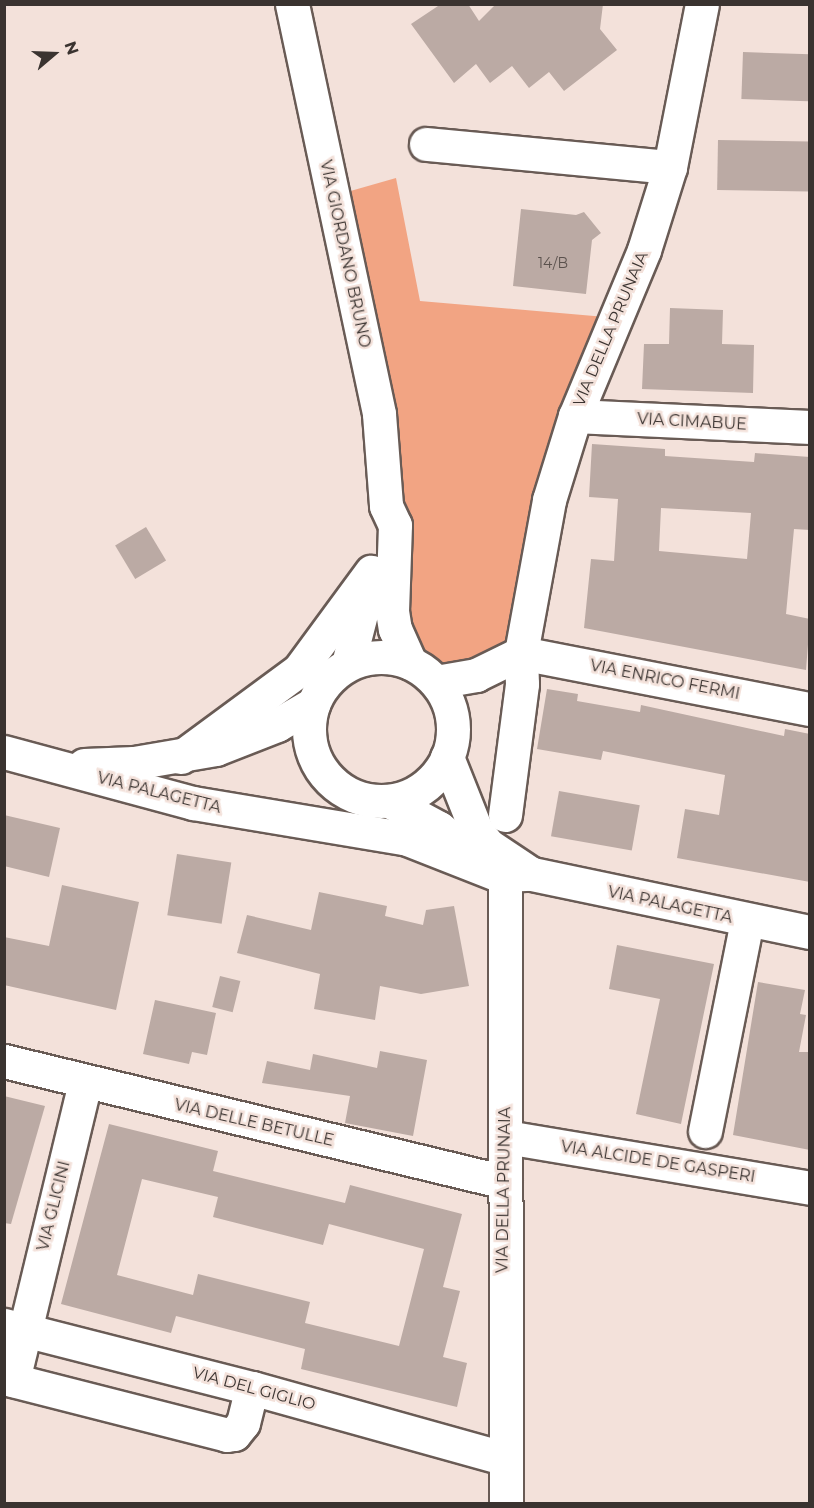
<!DOCTYPE html>
<html>
<head>
<meta charset="utf-8">
<style>
  body { margin:0 }
  #map { position:relative; width:814px; height:1508px; overflow:hidden; background:#f3e1da; font-family:Montserrat,sans-serif }
  div>[style] { position:absolute }
  [style*='--x'] { left:calc(var(--x)*1px); top:calc(var(--y)*1px); width:calc(var(--w)*1px); rotate:calc(var(--a)*1deg) }
  .green>* { inset:0; background:#f2a483 }
  .building>* { inset:0; background:#bbaaa4; transform-origin:0 0 }
  .roads { filter:drop-shadow(2px 0 #695b55) drop-shadow(-2px 0 #695b55) drop-shadow(0 2px #695b55) drop-shadow(0 -2px #695b55) }
  .minor>* { height:33px; margin:-16.5px; padding:0 16.5px; transform-origin:16.5px; border-radius:16.5px; background:#fff }
  .minor>.ring { margin:-16.5px; padding:0; box-sizing:content-box; background:none; border:33px solid #fff; border-radius:50% }
  span { translate:-50% -50%; white-space:nowrap; text-align:center; line-height:1.15; -webkit-text-stroke:5px #f3e1da; paint-order:stroke }
  .number-label { font-size:14px; color:#5a514d }
  .number-label span { -webkit-text-stroke-width:0 }
  .street-label { font-size:16px; color:#3a3330 }
  .frame { position:absolute; inset:0; border:6px solid #3a3330; pointer-events:none }
  .north { position:absolute; left:24px; top:24px; width:60px; height:60px; -webkit-text-stroke:4px #f3e1da; paint-order:stroke; rotate:71deg; font-size:16px; font-weight:700; line-height:24px; text-align:center; color:#3a3330 }
  .north::after { content:''; display:block; margin:auto; width:21px; height:27px; background:#3a3330; clip-path:polygon(50% 0,100% 100%,50% 72%,0 100%) }
</style>
</head>
<body>
<div id="map">
  <div class="green">
    <i style="clip-path:polygon(396px 178px,420px 301px,617px 318px,521px 653px,424px 671px,410px 663px,333px 196px)"></i>
  </div>
  <div class="building">
    <i style="clip-path:polygon(441px 4px,468px 4px,479px 21px,495px 5px,603px 4px,600px 29px,617px 50px,564px 91px,549px 72px,529px 88px,512px 66px,490px 83px,476px 64px,454px 83px,411px 24px)"></i>
    <i style="left:743px;top:52px;width:67px;height:47px;rotate:2deg"></i>
    <i style="left:718px;top:140px;width:92px;height:50px;rotate:1deg"></i>
    <i style="clip-path:polygon(521px 209px,576px 215px,584px 212px,601px 233px,592px 240px,586px 294px,513px 286px)"></i>
    <i style="clip-path:polygon(670px 308px,723px 310px,722px 344px,754px 345px,753px 393px,642px 389px,644px 344px,669px 344px)"></i>
    <i style="clip-path:polygon(evenodd,592px 444px,665px 449px,665px 456px,754px 462px,755px 453px,810px 457px,810px 530px,794px 529px,786px 614px,810px 619px,806px 670px,584px 628px,591px 559px,614px 561px,618px 499px,589px 497px,592px 444px,661px 508px,751px 513px,747px 559px,659px 551px,661px 508px)"></i>
    <i style="left:146px;top:527px;width:39px;height:36px;rotate:59deg"></i>
    <i style="clip-path:polygon(547px 689px,578px 694px,577px 701px,640px 712px,641px 705px,784px 736px,785px 729px,810px 734px,810px 882px,677px 858px,685px 809px,719px 815px,725px 775px,603px 751px,601px 760px,537px 749px)"></i>
    <i style="left:559px;top:791px;width:82px;height:46px;rotate:10deg"></i>
    <i style="clip-path:polygon(4px 815px,60px 828px,49px 877px,4px 866px)"></i>
    <i style="left:177px;top:854px;width:55px;height:62px;rotate:9deg"></i>
    <i style="clip-path:polygon(62px 885px,139px 902px,116px 1010px,4px 985px,4px 937px,49px 946px)"></i>
    <i style="clip-path:polygon(319px 892px,387px 906px,385px 916px,423px 925px,426px 910px,454px 906px,469px 986px,421px 994px,380px 986px,375px 1020px,314px 1009px,320px 974px,237px 953px,247px 915px,311px 930px)"></i>
    <i style="clip-path:polygon(617px 945px,714px 964px,681px 1124px,636px 1114px,660px 999px,609px 989px)"></i>
    <i style="left:220px;top:976px;width:21px;height:32px;rotate:14deg"></i>
    <i style="clip-path:polygon(758px 982px,805px 990px,800px 1014px,806px 1015px,799px 1052px,810px 1052px,810px 1150px,733px 1135px)"></i>
    <i style="clip-path:polygon(155px 1000px,216px 1013px,207px 1055px,192px 1052px,189px 1064px,143px 1054px)"></i>
    <i style="clip-path:polygon(380px 1051px,427px 1060px,413px 1136px,345px 1123px,350px 1096px,262px 1083px,267px 1061px,310px 1070px,313px 1054px,377px 1068px)"></i>
    <i style="clip-path:polygon(4px 1096px,45px 1106px,11px 1224px,4px 1223px)"></i>
    <i style="clip-path:polygon(evenodd,109px 1124px,218px 1151px,213px 1171px,345px 1203px,350px 1185px,462px 1214px,443px 1287px,460px 1291px,443px 1357px,467px 1363px,457px 1407px,301px 1369px,305px 1349px,176px 1316px,171px 1333px,61px 1304px,109px 1124px,142px 1179px,218px 1197px,213px 1217px,323px 1245px,329px 1224px,424px 1249px,399px 1346px,305px 1323px,310px 1302px,198px 1274px,193px 1295px,117px 1275px,142px 1179px)"></i>
  </div>
  <div class="roads">
    <div class="minor">
      <i style="--x:292;--y:4;--w:419;--a:78"></i>
      <i style="--x:379;--y:414;--w:92;--a:85.6"></i>
      <i style="--x:386;--y:506;--w:21;--a:65"></i>
      <i style="--x:395;--y:525;--w:86;--a:92"></i>
      <i style="--x:392;--y:611;--w:18;--a:81"></i>
      <i style="--x:395;--y:629;--w:37;--a:66"></i>
      <i style="--x:426;--y:144;--w:245;--a:5.4"></i>
      <i style="--x:575;--y:416;--w:235;--a:2.7"></i>
      <i style="--x:521;--y:653;--w:294;--a:11"></i>
      <i class="ring" style="left:309px;top:657px;width:111px;height:111px"></i>
      <i style="--x:348;--y:664;--w:84;--a:-75.5"></i>
      <i style="--x:436;--y:682;--w:41;--a:-9.9"></i>
      <i style="--x:476;--y:675;--w:50;--a:-26.1"></i>
      <i style="--x:4;--y:752;--w:196;--a:15.1"></i>
      <i style="--x:193;--y:803;--w:217;--a:9.5"></i>
      <i style="--x:407;--y:839;--w:99;--a:21.4"></i>
      <i style="--x:499;--y:875;--w:33;--a:-2"></i>
      <i style="--x:532;--y:874;--w:284;--a:11.8"></i>
      <i style="--x:181;--y:757;--w:147;--a:-36.4"></i>
      <i style="--x:299;--y:670;--w:122;--a:-53.7"></i>
      <i style="--x:447;--y:757;--w:79;--a:68.3"></i>
      <i style="--x:476;--y:830;--w:19;--a:51"></i>
      <i style="--x:488;--y:845;--w:50;--a:33.7"></i>
      <i style="--x:84;--y:765;--w:50;--a:-2.3"></i>
      <i style="--x:134;--y:763;--w:83;--a:-9.7"></i>
      <i style="--x:216;--y:749;--w:66;--a:-21.5"></i>
      <i style="--x:277;--y:725;--w:42;--a:-30.3"></i>
      <i style="--x:389;--y:801;--w:57;--a:28.4"></i>
      <i style="--x:439;--y:828;--w:34;--a:38"></i>
      <i style="--x:505;--y:815;--w:132;--a:-82.6"></i>
      <i style="--x:522;--y:684;--w:31;--a:-92"></i>
      <i style="--x:521;--y:653;--w:156;--a:-79.6"></i>
      <i style="--x:549;--y:500;--w:88;--a:-72.8"></i>
      <i style="--x:575;--y:416;--w:180;--a:-67.4"></i>
      <i style="--x:644;--y:250;--w:87;--a:-72.6"></i>
      <i style="--x:670;--y:167;--w:166;--a:-78.9"></i>
      <i style="--x:505;--y:876;--w:628;--a:89.91"></i>
      <i style="--x:4;--y:1061;--w:515;--a:13.58"></i>
      <i style="--x:705;--y:1131;--w:215;--a:-78.7"></i>
      <i style="--x:506;--y:1137;--w:308;--a:9.5"></i>
      <i style="--x:4;--y:1325;--w:256;--a:14.3"></i>
      <i style="--x:252;--y:1388;--w:261;--a:15.6"></i>
      <i style="--x:4;--y:1378;--w:230;--a:14.3"></i>
      <i style="--x:227;--y:1435;--w:7;--a:-8"></i>
      <i style="--x:234;--y:1434;--w:14;--a:-51"></i>
      <i style="--x:243;--y:1423;--w:36;--a:-76"></i>
      <i style="--x:13;--y:1380;--w:307;--a:-76.4"></i>
    </div>
  </div>
  <div class="number-label">
    <span style="left:553px;top:263px">14/B</span>
  </div>
  <div class="street-label">
    <span style="left:345px;top:254px;rotate:78deg">VIA GIORDANO BRUNO</span>
    <span style="left:611px;top:329px;rotate:-67deg">VIA DELLA PRUNAIA</span>
    <span style="left:692px;top:422px;rotate:3deg">VIA CIMABUE</span>
    <span style="left:665px;top:680px;rotate:11deg">VIA ENRICO FERMI</span>
    <span style="left:159px;top:793px;rotate:14deg">VIA PALAGETTA</span>
    <span style="left:670px;top:905px;rotate:12deg">VIA PALAGETTA</span>
    <span style="left:254px;top:1123px;rotate:13deg">VIA DELLE BETULLE</span>
    <span style="left:658px;top:1162px;rotate:9deg">VIA ALCIDE DE GASPERI</span>
    <span style="left:504px;top:1190px;rotate:-89deg">VIA DELLA PRUNAIA</span>
    <span style="left:54px;top:1206px;rotate:-76deg">VIA GLICINI</span>
    <span style="left:254px;top:1389px;rotate:15deg">VIA DEL GIGLIO</span>
  </div>
  <div class="frame"></div>
  <div class="north">N</div>
</div>
</body>
</html>
